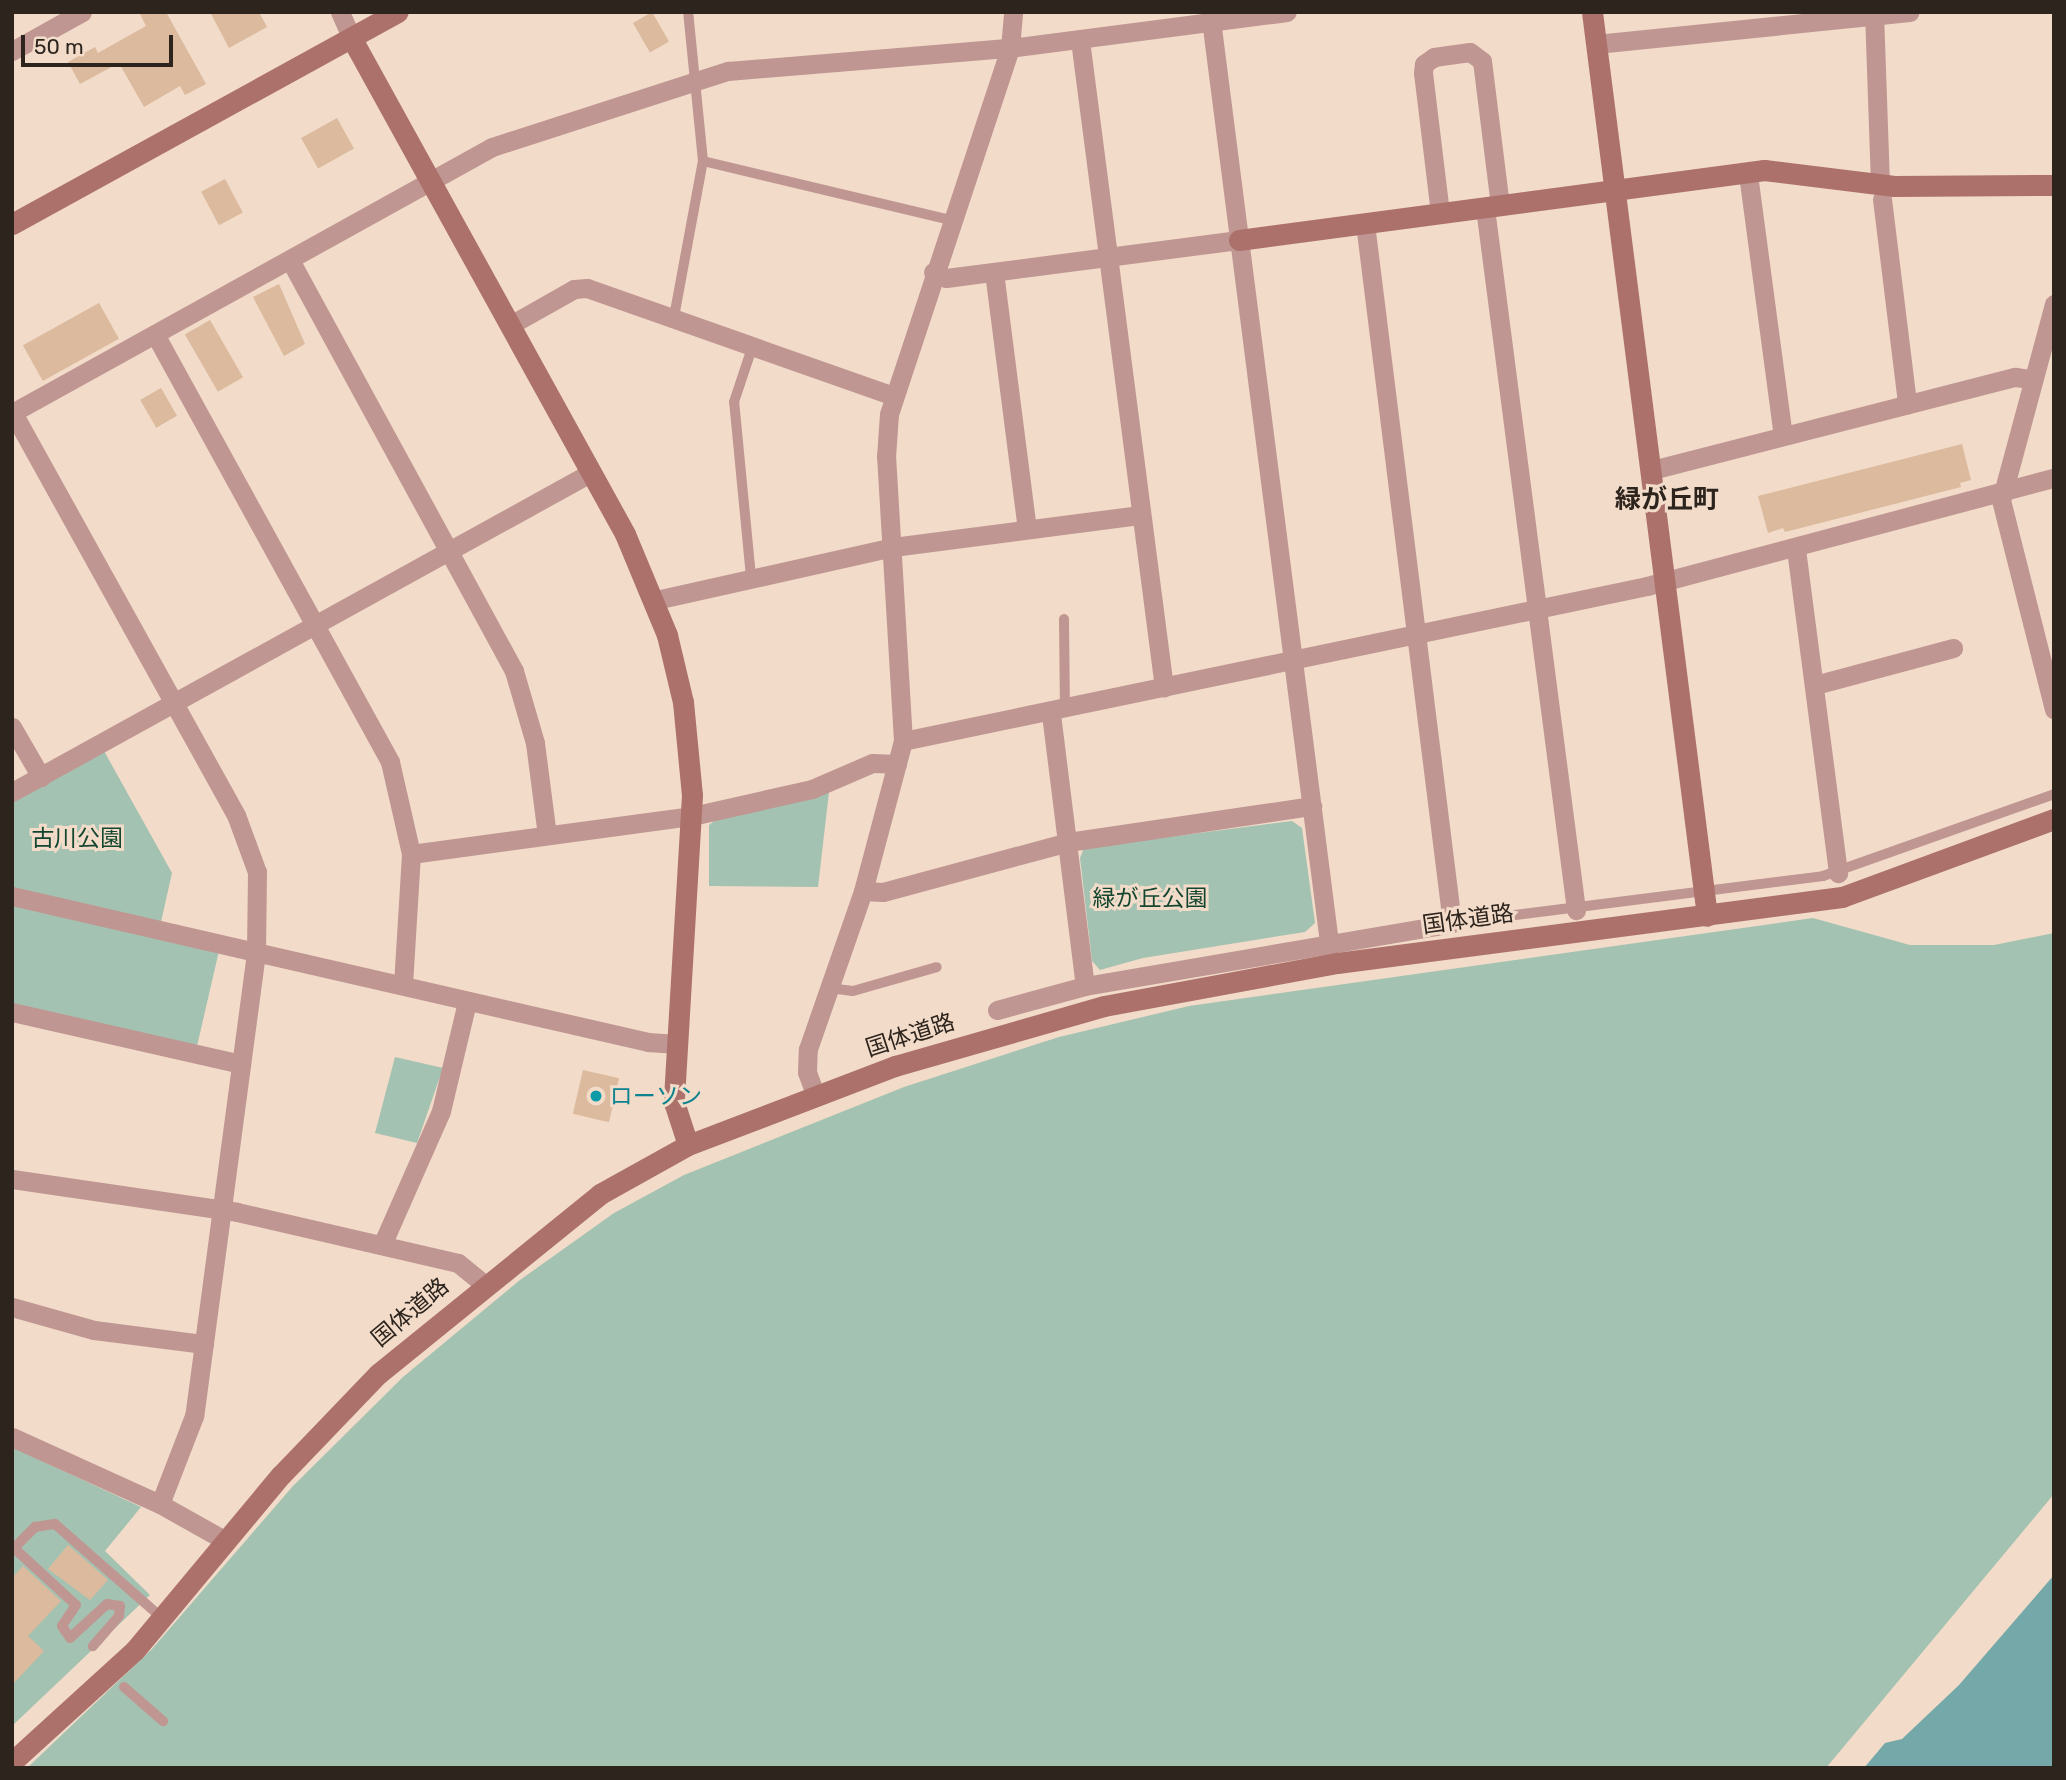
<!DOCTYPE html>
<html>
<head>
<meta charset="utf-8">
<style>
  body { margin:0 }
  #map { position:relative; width:2066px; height:1780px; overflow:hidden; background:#f2dbc9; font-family:Rubik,"Noto Sans JP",sans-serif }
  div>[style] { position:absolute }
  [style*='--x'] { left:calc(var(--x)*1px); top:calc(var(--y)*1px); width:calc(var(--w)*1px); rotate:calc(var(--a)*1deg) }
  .green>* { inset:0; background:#a4c2b1; transform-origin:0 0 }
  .water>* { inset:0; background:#75a8a8 }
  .building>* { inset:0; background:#dbba9d; transform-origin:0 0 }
  .lane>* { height:10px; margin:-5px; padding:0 5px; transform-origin:5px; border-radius:5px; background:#c09692 }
  .street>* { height:19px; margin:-9.5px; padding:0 9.5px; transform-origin:9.5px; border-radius:9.5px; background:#c09692 }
  .secondary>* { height:21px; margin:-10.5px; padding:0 10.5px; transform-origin:10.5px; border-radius:10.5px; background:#ad716c }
  .dots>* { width:19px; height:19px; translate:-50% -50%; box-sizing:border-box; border:4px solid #f2dbc9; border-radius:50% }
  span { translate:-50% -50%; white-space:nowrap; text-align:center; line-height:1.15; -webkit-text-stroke:6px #f2dbc9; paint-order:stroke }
  .park-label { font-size:23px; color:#12462f }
  .street-label { font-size:23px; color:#2c241d }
  .culture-label { font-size:23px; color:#0d838f }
  .left { translate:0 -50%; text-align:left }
  .quarter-label { font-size:26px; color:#2c241d; font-weight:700 }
  .frame { position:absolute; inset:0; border:14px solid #2c241d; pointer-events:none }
  .scale { position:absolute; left:21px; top:35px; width:152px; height:32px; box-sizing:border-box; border:4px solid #2c241d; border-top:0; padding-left:9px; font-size:21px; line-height:24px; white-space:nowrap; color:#2c241d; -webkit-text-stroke:5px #f2dbc9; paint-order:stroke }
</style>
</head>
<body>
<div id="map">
  <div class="green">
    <i style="clip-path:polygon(104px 751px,172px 873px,161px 922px,12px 888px,12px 801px)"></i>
    <i style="clip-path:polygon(829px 792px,818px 887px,709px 886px,709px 825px,714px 821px)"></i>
    <i style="clip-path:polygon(1292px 821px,1302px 828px,1315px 923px,1305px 932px,1143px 958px,1100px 970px,1092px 961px,1080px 858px,1084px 848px)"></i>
    <i style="left:12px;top:905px;width:212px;height:98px;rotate:13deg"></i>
    <i style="clip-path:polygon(1813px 918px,1910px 945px,1994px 945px,2054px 933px,2054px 1494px,1826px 1768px,27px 1768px,152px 1649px,293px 1486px,403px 1377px,520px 1280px,614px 1213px,684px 1175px,904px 1087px,1059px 1037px,1189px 1006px)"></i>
    <i style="clip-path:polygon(395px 1057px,443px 1068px,417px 1143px,375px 1133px)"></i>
    <i style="clip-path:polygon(12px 1447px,141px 1507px,105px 1551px,150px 1595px,12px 1726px)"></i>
  </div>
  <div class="water">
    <i style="clip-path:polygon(2054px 1575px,2054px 1768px,1864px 1768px,1885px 1743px,1902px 1739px,1959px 1685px)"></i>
  </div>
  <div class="building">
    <i style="clip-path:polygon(139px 12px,166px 12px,206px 84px,185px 95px,180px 86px,144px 107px,119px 63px,80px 84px,68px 62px,95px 47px,98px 53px,146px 26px)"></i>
    <i style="clip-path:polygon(210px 12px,259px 12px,267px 27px,229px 48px)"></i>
    <i style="left:652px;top:12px;width:34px;height:22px;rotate:60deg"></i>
    <i style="left:337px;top:118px;width:35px;height:41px;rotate:61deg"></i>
    <i style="left:225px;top:179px;width:38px;height:27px;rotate:62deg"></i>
    <i style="clip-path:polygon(279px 284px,305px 344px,284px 356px,253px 297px)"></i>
    <i style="left:99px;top:303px;width:41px;height:87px;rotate:61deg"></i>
    <i style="left:210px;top:320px;width:66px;height:29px;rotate:60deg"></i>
    <i style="left:161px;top:388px;width:32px;height:24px;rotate:60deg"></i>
    <i style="clip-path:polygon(1962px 444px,1971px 480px,1960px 483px,1961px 487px,1785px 532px,1783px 528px,1768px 533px,1758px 496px)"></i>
    <i style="left:583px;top:1070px;width:37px;height:45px;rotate:13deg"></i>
    <i style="clip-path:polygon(68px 1545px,108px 1580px,90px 1600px,48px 1569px)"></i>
    <i style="clip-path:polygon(23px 1566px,61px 1601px,28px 1636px,44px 1651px,12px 1685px,12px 1578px)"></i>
  </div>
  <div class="lane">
    <i style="--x:703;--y:161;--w:255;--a:13.4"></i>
    <i style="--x:674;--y:317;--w:159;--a:-79.5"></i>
    <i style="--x:703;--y:161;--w:150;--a:-95.7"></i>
    <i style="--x:751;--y:577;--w:176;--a:-95.5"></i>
    <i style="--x:734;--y:402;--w:57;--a:-71.6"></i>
    <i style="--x:1064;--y:619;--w:91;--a:89.4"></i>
    <i style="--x:1452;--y:923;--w:374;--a:-7.2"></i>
    <i style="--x:1823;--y:876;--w:245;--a:-19.5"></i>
    <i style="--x:829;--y:988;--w:24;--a:7"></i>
    <i style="--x:853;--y:991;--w:87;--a:-15.9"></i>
    <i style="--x:14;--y:1548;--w:84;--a:42.6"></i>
    <i style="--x:76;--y:1605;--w:25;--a:124"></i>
    <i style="--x:62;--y:1626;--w:14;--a:56"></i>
    <i style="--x:70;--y:1638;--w:50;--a:-42.6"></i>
    <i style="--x:107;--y:1604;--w:13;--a:9"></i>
    <i style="--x:120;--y:1606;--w:10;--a:96"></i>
    <i style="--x:119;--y:1616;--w:40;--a:131"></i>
    <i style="--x:12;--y:1550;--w:33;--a:-45"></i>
    <i style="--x:35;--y:1527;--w:20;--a:-9"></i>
    <i style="--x:55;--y:1524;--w:144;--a:41.3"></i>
    <i style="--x:124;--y:1687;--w:52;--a:41.1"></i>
  </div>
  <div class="street">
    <i style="--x:340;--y:12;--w:30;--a:66"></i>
    <i style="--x:1210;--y:12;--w:938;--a:82.71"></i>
    <i style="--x:1874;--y:12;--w:173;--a:88"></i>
    <i style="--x:1080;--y:40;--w:653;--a:82.61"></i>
    <i style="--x:1596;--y:44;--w:315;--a:-5.8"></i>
    <i style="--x:12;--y:51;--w:80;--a:-29.1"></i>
    <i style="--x:1748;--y:174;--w:264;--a:82.4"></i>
    <i style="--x:1882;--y:199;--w:207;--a:83"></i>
    <i style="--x:1485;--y:208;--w:708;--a:82.61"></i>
    <i style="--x:1440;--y:213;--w:141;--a:-96.9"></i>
    <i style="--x:1423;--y:73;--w:9;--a:-84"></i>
    <i style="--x:1424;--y:64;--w:12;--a:-35"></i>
    <i style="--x:1434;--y:57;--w:36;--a:-8"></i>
    <i style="--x:1470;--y:52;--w:15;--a:37"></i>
    <i style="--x:1482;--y:61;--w:146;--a:82.9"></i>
    <i style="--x:290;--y:260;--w:468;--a:61.4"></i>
    <i style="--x:514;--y:671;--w:75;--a:73.7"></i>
    <i style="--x:535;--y:743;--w:93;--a:82.6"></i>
    <i style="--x:933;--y:272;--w:14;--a:25"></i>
    <i style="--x:946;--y:278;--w:295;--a:-7.4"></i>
    <i style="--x:994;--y:272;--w:259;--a:82.7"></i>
    <i style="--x:2054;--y:304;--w:203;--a:105.1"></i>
    <i style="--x:2001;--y:500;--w:216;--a:75.8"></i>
    <i style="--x:512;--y:324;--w:71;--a:-29.4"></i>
    <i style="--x:574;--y:289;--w:13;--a:-4"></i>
    <i style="--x:587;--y:288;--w:324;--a:19.4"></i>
    <i style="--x:156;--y:336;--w:486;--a:61.2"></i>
    <i style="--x:390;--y:762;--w:94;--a:77.1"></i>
    <i style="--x:411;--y:854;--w:130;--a:93.5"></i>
    <i style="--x:12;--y:411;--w:462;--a:61"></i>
    <i style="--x:236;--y:815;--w:61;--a:69.8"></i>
    <i style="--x:257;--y:872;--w:81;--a:90.7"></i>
    <i style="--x:256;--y:953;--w:467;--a:97.6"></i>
    <i style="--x:194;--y:1416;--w:94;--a:111.1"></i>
    <i style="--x:12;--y:413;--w:549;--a:-28.99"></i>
    <i style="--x:492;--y:147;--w:248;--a:-17.9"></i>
    <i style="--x:728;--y:71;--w:283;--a:-4.7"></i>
    <i style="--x:1010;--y:48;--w:279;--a:-7.4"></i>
    <i style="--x:1652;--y:470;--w:375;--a:-14.4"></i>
    <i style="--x:2015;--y:377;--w:17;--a:7"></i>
    <i style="--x:1796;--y:549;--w:327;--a:82.6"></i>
    <i style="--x:656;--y:600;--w:243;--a:-12.6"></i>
    <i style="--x:893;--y:547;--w:250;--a:-7.4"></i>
    <i style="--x:1815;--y:685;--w:143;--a:-15"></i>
    <i style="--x:1051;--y:714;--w:274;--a:82.9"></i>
    <i style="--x:12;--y:727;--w:58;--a:59.9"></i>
    <i style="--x:903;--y:741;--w:760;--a:-11.77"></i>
    <i style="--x:1647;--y:586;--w:421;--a:-14.9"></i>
    <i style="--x:12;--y:792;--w:662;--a:-28.89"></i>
    <i style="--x:411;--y:854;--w:284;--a:-7.7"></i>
    <i style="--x:692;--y:816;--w:123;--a:-12.7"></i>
    <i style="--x:812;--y:789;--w:65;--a:-23.4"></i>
    <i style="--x:872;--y:763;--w:25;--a:2"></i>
    <i style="--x:863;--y:891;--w:20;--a:3"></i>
    <i style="--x:883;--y:892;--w:192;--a:-15.1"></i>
    <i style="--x:1068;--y:842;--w:247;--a:-8.4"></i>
    <i style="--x:12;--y:896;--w:653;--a:12.93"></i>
    <i style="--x:648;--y:1042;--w:29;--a:4"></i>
    <i style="--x:997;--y:1010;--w:91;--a:-15.3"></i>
    <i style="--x:1085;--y:986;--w:372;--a:-9.7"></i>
    <i style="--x:1452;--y:923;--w:704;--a:-97.09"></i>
    <i style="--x:12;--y:1012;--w:235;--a:12.8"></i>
    <i style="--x:815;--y:1094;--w:23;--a:-110"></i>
    <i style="--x:807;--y:1072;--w:23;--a:-88"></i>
    <i style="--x:808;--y:1049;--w:167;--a:-70.8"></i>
    <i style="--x:863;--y:891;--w:155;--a:-75.1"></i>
    <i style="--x:903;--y:741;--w:285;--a:-93.4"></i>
    <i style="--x:886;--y:457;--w:43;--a:-86"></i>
    <i style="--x:889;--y:414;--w:385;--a:-71.7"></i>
    <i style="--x:1010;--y:48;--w:36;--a:-85"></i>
    <i style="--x:12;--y:1179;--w:227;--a:8.3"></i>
    <i style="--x:237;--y:1212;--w:227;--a:13"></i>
    <i style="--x:458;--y:1263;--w:33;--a:39"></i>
    <i style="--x:382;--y:1245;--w:146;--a:-66.2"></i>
    <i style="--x:441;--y:1111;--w:112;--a:-76.6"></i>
    <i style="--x:12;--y:1307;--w:85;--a:15.7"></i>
    <i style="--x:94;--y:1330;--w:111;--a:7.3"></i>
    <i style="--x:12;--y:1437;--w:162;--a:24.4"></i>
    <i style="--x:160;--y:1504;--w:76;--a:29.3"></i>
  </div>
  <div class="secondary">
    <i style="--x:1592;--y:12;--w:911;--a:82.75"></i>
    <i style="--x:352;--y:39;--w:565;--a:61.12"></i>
    <i style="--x:625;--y:534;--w:109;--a:67.4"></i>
    <i style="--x:667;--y:635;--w:69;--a:76.6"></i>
    <i style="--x:683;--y:702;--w:93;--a:84.5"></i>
    <i style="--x:692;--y:795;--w:308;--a:93.4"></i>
    <i style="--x:674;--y:1102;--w:45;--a:72"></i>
    <i style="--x:12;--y:224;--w:440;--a:-28.8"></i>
    <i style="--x:1239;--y:240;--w:530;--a:-7.59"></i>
    <i style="--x:1764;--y:170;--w:131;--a:7"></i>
    <i style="--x:1894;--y:186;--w:160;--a:-0.4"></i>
    <i style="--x:12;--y:1762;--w:166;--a:-42.3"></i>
    <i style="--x:135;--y:1650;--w:228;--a:-50.2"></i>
    <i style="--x:281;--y:1475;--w:140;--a:-46.2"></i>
    <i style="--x:378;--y:1374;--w:286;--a:-39"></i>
    <i style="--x:600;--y:1194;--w:101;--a:-29.1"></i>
    <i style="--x:688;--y:1145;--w:222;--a:-20.9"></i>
    <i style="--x:895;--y:1066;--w:217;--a:-16"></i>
    <i style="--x:1104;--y:1006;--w:237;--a:-10.5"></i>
    <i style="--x:1337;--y:963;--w:509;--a:-7.45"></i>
    <i style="--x:1842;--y:897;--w:226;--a:-20.2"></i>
  </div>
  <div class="dots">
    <i style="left:596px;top:1096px;background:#0f9aa8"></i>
  </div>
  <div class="park-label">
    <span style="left:77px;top:838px">古川公園</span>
    <span style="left:1150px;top:898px">緑が丘公園</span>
  </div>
  <div class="street-label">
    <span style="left:1468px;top:919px;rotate:-8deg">国体道路</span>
    <span style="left:910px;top:1035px;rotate:-18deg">国体道路</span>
    <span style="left:410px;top:1312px;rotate:-40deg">国体道路</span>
  </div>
  <div class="culture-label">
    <span class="left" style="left:610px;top:1096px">ローソン</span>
  </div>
  <div class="quarter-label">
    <span style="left:1667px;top:500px">緑が丘町</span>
  </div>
  <div class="frame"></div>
  <div class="scale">50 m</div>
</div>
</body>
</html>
